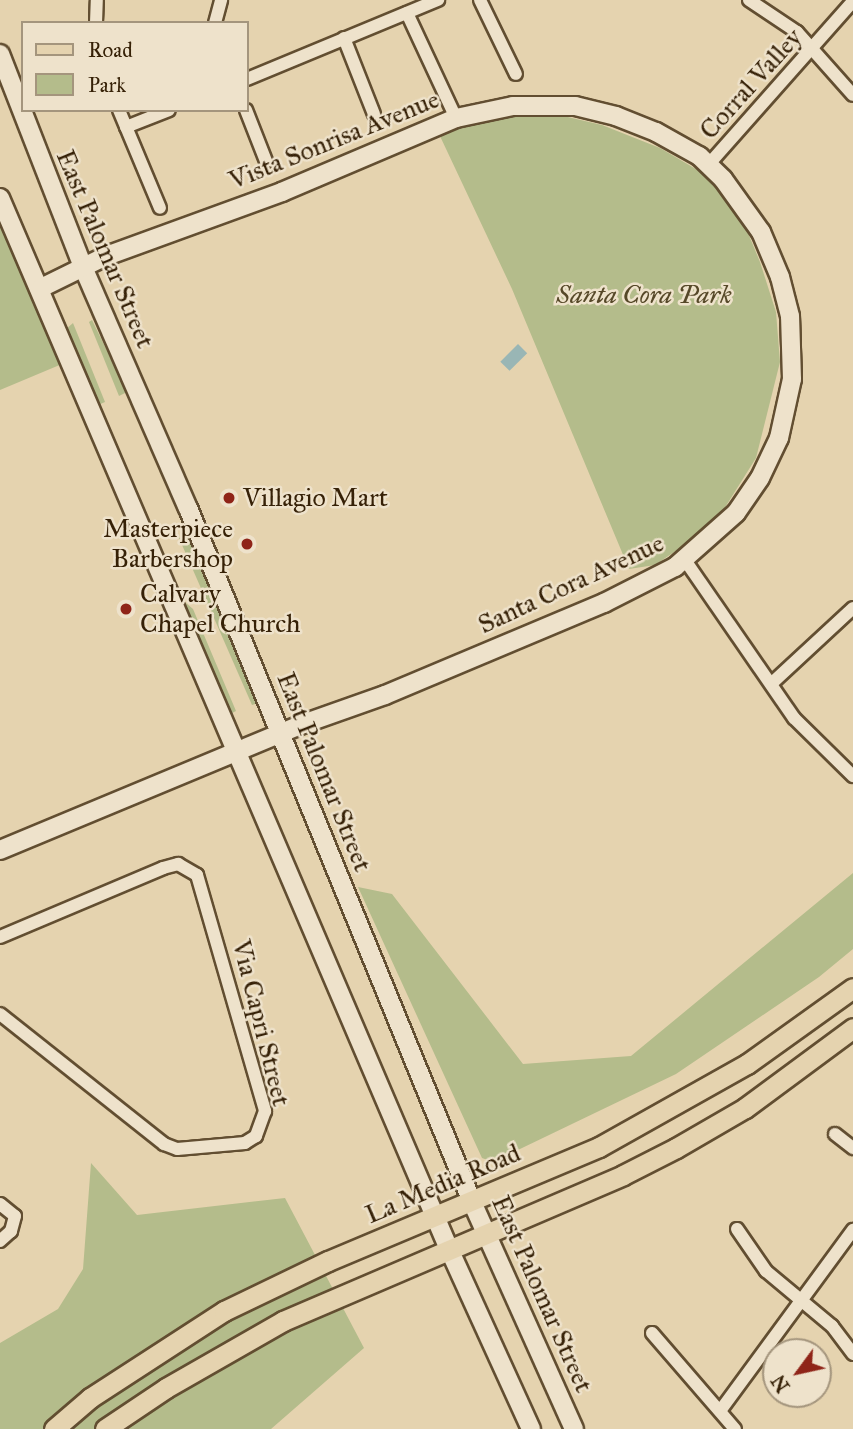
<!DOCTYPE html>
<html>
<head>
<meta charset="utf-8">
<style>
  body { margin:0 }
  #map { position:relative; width:853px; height:1429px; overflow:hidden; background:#e5d3af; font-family:"IM FELL Great Primer",serif }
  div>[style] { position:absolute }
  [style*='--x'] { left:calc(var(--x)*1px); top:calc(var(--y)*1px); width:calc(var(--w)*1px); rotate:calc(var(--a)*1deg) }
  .green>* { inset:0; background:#b4bc8b }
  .water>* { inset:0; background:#99b6b5; transform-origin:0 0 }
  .roads { filter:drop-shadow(2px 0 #624e31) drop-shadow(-2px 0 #624e31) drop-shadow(0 2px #624e31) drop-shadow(0 -2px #624e31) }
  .street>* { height:12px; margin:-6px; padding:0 6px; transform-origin:6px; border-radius:6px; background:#eee2cb }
  .secondary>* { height:18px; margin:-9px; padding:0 9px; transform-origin:9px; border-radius:9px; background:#eee2cb }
  .primary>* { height:19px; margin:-9.5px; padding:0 9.5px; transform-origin:9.5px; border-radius:9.5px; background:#e5d3af }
  .dots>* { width:19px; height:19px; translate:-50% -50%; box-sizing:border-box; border:4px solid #eee2cb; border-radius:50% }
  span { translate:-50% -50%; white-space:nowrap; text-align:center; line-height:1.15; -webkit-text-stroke:5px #eee2cb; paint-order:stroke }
  .street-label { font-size:26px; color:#362107 }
  .park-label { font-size:26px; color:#564828; font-style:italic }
  .poi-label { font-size:26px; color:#362107 }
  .left { translate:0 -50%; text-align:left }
  .right { translate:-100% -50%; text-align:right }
  .legend { position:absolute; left:21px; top:21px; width:228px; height:91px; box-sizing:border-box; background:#eee2cb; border:2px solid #a4957d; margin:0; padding:9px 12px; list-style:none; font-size:21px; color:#362107 }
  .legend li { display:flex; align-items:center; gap:14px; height:35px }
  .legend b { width:35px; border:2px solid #a4957d }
  .north { position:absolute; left:762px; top:1338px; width:70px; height:70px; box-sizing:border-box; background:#eee2cb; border:2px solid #a4957d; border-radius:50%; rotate:237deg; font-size:19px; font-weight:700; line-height:28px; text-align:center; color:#362107 }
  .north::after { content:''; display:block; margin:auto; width:24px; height:32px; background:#8f2418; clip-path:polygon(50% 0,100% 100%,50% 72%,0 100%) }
</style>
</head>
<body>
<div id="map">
  <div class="green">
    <i style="clip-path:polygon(498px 111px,555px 114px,602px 125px,660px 148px,701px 172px,739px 211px,760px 262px,776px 312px,780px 362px,756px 458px,714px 525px,655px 565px,629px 569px,512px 289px,439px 134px)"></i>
    <i style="clip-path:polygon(0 224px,62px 364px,0 390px)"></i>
    <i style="clip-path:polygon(92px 320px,127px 392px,119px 396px,89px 322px)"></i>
    <i style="clip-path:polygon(73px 323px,105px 402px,98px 405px,65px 330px)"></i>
    <i style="clip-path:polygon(187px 534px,192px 540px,258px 703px,252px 705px,179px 538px)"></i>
    <i style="clip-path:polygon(160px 561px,171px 564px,170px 576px,180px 598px,193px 609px,236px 711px,232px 713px,228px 707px)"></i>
    <i style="clip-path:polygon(853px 873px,853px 949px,819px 977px,676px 1074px,493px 1162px,482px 1158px,358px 887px,392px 894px,523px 1064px,631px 1056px)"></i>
    <i style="clip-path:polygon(91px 1163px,137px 1215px,285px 1198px,364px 1348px,271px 1429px,0 1429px,0 1343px,58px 1309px,83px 1269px)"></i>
  </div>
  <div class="water">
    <i style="left:518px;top:344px;width:13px;height:25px;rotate:45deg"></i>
  </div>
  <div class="roads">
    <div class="street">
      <i style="--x:480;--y:0;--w:82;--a:64.1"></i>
      <i style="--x:749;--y:0;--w:58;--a:33.7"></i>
      <i style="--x:797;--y:32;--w:84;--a:48.4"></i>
      <i style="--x:407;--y:13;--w:116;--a:65"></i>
      <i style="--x:96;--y:23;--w:23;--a:-88"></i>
      <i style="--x:215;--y:23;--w:24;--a:-75"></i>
      <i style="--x:344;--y:38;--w:82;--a:68.5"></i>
      <i style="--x:247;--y:79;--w:207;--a:-22.5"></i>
      <i style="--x:119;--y:110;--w:106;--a:67.3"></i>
      <i style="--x:246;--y:110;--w:55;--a:68.6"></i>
      <i style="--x:126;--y:127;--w:46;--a:-21.6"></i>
      <i style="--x:709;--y:164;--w:217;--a:-48.5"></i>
      <i style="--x:685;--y:560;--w:192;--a:55.4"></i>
      <i style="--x:794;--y:718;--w:83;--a:44.5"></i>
      <i style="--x:771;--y:684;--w:112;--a:-42.8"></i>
      <i style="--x:0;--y:937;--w:177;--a:-22.9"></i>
      <i style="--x:163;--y:868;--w:16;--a:-15"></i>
      <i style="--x:178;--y:864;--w:22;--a:30"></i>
      <i style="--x:197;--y:875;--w:246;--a:73.9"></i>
      <i style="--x:265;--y:1111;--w:27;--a:110"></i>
      <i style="--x:256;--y:1136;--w:13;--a:148"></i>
      <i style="--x:245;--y:1143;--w:68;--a:175"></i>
      <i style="--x:177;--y:1149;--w:14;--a:-159"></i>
      <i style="--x:164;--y:1144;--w:209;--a:-141.6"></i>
      <i style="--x:835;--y:1134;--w:23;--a:38"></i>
      <i style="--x:0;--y:1204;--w:19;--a:39"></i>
      <i style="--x:15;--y:1216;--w:16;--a:105"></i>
      <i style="--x:11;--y:1231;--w:15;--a:138"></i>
      <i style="--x:737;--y:1229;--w:51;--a:55.4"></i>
      <i style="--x:766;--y:1271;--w:86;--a:39.8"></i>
      <i style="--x:832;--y:1326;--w:35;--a:53"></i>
      <i style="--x:652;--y:1333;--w:127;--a:49.2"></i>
      <i style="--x:720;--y:1411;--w:225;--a:-53.7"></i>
    </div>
    <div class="secondary">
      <i style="--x:0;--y:54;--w:229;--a:68.7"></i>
      <i style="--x:83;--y:267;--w:263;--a:66.5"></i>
      <i style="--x:188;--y:508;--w:750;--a:67.74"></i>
      <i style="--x:472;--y:1202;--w:249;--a:65.8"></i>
      <i style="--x:0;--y:198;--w:1143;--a:66.87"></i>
      <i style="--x:449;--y:1249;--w:198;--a:65.5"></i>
      <i style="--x:0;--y:850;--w:328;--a:-22.6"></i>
      <i style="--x:303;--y:724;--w:87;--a:-19.5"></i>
      <i style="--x:385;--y:695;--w:238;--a:-22.8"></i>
      <i style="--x:604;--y:603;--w:80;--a:-26.9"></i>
      <i style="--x:675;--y:567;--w:81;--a:-41.5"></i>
      <i style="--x:736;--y:513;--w:42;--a:-55.6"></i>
      <i style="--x:760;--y:478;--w:44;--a:-64.6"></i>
      <i style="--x:779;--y:438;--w:60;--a:-77.6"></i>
      <i style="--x:792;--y:379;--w:63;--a:-91.8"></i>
      <i style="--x:790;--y:316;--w:40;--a:-104.4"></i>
      <i style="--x:780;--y:277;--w:49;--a:-112.9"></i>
      <i style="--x:761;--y:232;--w:65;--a:-125.6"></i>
      <i style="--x:723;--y:179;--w:33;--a:-136"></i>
      <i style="--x:699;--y:156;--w:49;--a:-150.8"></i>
      <i style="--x:656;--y:132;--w:43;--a:-158.2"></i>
      <i style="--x:616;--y:116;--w:42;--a:-166.3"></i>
      <i style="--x:575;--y:106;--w:62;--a:180"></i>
      <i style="--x:513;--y:106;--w:58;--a:168.1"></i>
      <i style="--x:456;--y:118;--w:189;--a:157"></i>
      <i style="--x:282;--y:192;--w:187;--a:160"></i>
      <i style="--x:106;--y:256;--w:72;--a:153.8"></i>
    </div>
    <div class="primary">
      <i style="--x:54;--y:1429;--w:48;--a:-40.7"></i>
      <i style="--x:90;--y:1398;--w:160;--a:-33"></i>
      <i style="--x:224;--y:1311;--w:115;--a:-25.7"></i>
      <i style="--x:328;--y:1261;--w:294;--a:-22.8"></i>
      <i style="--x:599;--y:1147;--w:170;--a:-29.3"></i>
      <i style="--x:747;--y:1064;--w:130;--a:-35.6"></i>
      <i style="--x:105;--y:1429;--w:73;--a:-33.9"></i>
      <i style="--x:166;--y:1388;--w:135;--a:-29.8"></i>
      <i style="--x:283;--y:1321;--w:370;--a:-23.2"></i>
      <i style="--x:623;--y:1175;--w:59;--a:-27"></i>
      <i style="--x:676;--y:1148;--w:80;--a:-30.1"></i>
      <i style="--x:745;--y:1108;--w:134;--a:-36.5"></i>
    </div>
  </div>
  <div class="dots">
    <i style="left:229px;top:498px;background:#8f2418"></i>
    <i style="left:247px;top:544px;background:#8f2418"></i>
    <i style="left:126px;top:609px;background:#8f2418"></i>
  </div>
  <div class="street-label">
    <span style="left:751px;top:84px;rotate:-48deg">Corral Valley</span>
    <span style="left:334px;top:140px;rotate:-22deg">Vista Sonrisa Avenue</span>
    <span style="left:105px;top:249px;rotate:67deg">East Palomar Street</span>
    <span style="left:571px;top:584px;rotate:-25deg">Santa Cora Avenue</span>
    <span style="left:324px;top:772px;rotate:68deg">East Palomar Street</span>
    <span style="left:261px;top:1023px;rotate:76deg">Via Capri Street</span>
    <span style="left:443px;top:1184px;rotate:-23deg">La Media Road</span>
    <span style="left:542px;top:1294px;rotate:66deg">East Palomar Street</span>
  </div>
  <div class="park-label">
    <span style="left:644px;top:295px">Santa Cora Park</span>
  </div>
  <div class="poi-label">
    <span class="left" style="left:243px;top:498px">Villagio Mart</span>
    <span class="right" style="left:233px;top:544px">Masterpiece<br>Barbershop</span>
    <span class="left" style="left:140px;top:609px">Calvary<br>Chapel Church</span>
  </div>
  <ul class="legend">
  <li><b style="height:9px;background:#e5d3af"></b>Road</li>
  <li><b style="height:19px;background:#b4bc8b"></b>Park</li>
  </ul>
  <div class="north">N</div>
</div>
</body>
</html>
